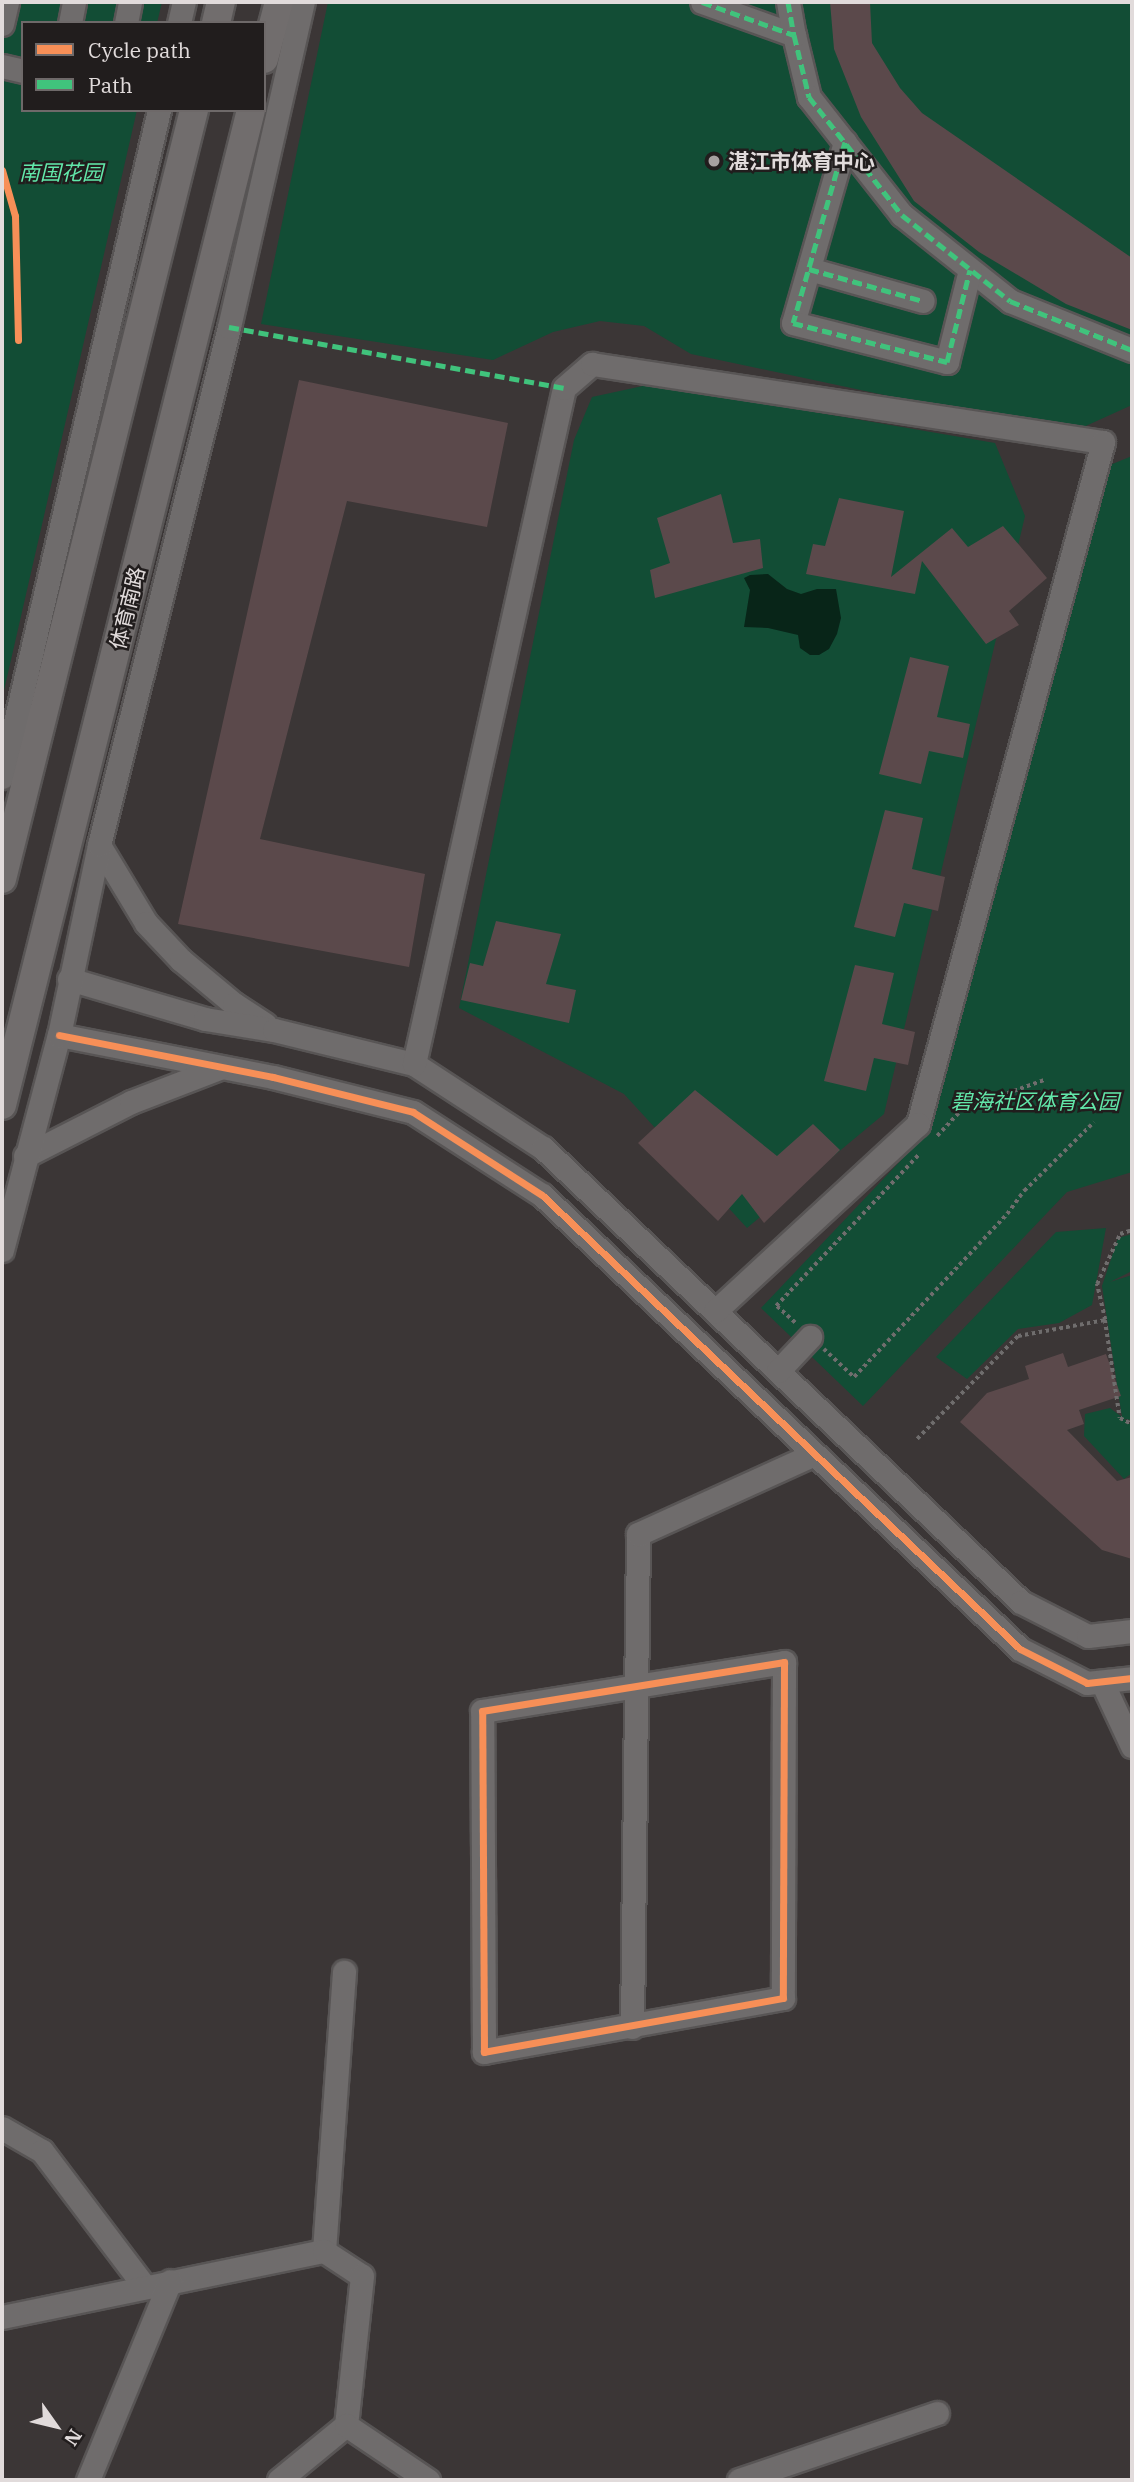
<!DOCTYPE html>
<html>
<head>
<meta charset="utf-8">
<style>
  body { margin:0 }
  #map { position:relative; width:1134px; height:2482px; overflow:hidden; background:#3b3636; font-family:"IBM Plex Serif","Noto Sans SC",serif }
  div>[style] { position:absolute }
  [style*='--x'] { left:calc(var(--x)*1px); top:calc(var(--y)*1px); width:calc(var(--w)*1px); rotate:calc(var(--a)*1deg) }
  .green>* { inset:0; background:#124d35 }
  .water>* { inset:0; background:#082518 }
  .building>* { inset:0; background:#5b494b }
  .path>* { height:3.5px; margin-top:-1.75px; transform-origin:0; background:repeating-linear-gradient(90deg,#6f6d6d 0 3.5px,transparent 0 7px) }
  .roads { filter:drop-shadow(2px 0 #585555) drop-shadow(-2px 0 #585555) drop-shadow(0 2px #585555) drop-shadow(0 -2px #585555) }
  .minor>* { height:23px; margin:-11.5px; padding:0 11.5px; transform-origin:11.5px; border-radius:11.5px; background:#6f6c6c }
  .major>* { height:28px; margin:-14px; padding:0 14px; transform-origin:14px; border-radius:14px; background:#716d6d }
  .quiet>* { height:5px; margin-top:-2.5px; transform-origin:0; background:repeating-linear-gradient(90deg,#40c37c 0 10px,transparent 0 15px) }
  .cycleway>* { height:7px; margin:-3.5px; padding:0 3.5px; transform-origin:3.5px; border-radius:3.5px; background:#f78f57 }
  .dots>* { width:19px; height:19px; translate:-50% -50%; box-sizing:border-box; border:4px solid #211d1d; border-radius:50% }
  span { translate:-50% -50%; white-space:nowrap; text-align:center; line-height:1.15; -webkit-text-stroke:5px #211d1d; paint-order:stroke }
  .poi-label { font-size:21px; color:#e1dbdb; font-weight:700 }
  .left { translate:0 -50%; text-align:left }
  .park-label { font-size:21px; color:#62e8aa; font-style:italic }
  .street-label { font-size:21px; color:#e1dbdb }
  .frame { position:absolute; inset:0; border:4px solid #e1dbdb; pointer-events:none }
  .legend { position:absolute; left:21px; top:21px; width:245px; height:91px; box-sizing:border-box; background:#211d1d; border:2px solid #6e6969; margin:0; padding:9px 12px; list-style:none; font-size:21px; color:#e1dbdb }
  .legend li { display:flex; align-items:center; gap:14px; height:35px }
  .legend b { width:35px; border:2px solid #6e6969 }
  .north { position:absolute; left:21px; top:2391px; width:70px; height:70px; -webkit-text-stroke:5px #211d1d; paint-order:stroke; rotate:124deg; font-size:19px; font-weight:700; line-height:28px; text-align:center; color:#e1dbdb }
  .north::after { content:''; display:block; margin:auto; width:24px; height:32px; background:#e1dbdb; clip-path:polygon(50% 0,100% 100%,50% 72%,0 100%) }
</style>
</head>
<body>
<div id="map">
  <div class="green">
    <i style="clip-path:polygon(2px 2px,162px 2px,157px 23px,23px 23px,23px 110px,137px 110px,2px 699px)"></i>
    <i style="clip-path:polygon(328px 2px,1132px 2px,1132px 405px,1068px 434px,691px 354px,644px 326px,600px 321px,553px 332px,493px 360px,261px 324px)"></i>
    <i style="clip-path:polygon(652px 384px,995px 443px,1025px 516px,884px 1114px,747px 1228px,624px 1094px,459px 1008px,574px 440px,592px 397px)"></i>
    <i style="clip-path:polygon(1132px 456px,1132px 1172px,1067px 1192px,863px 1406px,761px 1308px,925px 1135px,1110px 465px)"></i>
    <i style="clip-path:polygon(1106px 1228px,1092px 1305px,1059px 1323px,1018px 1329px,967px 1379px,936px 1357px,1056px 1232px)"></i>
    <i style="clip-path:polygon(1132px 1234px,1132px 1271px,1110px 1282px,1132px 1275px,1132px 1420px,1124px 1419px,1132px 1426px,1132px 1473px,1124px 1479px,1084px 1436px,1085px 1414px,1110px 1408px,1122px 1417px,1102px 1286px,1118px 1238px)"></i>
  </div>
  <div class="water">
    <i style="clip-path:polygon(768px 574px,787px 589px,801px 594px,817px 589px,836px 589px,841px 618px,837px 634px,829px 649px,819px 655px,810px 655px,800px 648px,798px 635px,768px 628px,744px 627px,750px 590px,744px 578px,750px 575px)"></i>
  </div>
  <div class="building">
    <i style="clip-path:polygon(830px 2px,870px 2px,872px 43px,900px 88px,922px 113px,1132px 258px,1132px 330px,1066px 304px,979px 252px,914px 201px,861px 117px,834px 49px)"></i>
    <i style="clip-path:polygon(299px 380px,508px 423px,487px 527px,347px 501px,260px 839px,425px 874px,409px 967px,178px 924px)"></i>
    <i style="clip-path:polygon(721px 494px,733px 543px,760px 539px,763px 568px,655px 598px,650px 570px,670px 563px,657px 518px)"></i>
    <i style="clip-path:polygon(839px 498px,904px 511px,891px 577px,952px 528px,968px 547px,1003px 526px,1047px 578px,1009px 611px,1019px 625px,986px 644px,922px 561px,915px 594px,806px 574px,813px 544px,825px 546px)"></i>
    <i style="clip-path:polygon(910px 657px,949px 666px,937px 717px,970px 724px,963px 758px,929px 751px,921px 784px,879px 774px)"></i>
    <i style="clip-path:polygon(885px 810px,923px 818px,912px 869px,945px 877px,938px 911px,904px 903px,895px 937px,854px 927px)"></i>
    <i style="clip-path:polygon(496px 921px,561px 934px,546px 984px,576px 990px,569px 1023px,461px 1000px,470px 963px,483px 966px)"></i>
    <i style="clip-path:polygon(855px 965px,894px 973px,882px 1024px,915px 1032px,908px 1065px,874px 1058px,866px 1091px,824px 1081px)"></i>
    <i style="clip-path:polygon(695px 1090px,777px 1156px,813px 1124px,840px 1150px,764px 1223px,742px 1194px,718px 1221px,638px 1143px)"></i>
    <i style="clip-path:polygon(1063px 1353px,1068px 1367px,1106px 1354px,1121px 1396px,1079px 1410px,1084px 1424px,1067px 1430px,1117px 1481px,1132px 1477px,1132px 1559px,1102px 1550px,960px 1422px,987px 1393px,1029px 1379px,1025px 1366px)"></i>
  </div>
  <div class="path">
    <i style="--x:937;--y:1136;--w:35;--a:-47"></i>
    <i style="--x:961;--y:1110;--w:88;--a:-19.9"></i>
    <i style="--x:1105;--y:1320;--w:99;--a:81.3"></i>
    <i style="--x:1120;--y:1418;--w:13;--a:27"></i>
    <i style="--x:795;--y:1323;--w:25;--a:-138"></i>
    <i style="--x:776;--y:1306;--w:209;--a:-46.7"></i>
    <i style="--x:824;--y:1349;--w:41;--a:43"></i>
    <i style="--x:854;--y:1377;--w:224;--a:-46.8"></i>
    <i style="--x:1007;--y:1214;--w:29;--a:-54"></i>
    <i style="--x:1024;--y:1191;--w:98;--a:-44.6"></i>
    <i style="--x:917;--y:1439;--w:144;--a:-45.6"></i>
    <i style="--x:1018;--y:1336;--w:88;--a:-10.4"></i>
    <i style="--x:1105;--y:1320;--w:37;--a:-103"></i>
    <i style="--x:1097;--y:1284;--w:55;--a:-65.3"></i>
    <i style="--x:1120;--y:1234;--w:13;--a:-18"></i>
  </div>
  <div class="roads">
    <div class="minor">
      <i style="--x:702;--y:2;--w:98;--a:19.7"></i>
      <i style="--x:794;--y:35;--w:64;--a:76.4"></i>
      <i style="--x:809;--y:97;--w:150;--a:51.8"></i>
      <i style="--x:902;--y:215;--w:138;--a:38.5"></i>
      <i style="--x:1010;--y:301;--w:131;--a:21.9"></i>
      <i style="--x:788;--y:2;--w:34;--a:80"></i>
      <i style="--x:70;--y:23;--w:21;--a:-79"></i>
      <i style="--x:126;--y:23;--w:21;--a:-79"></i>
      <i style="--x:179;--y:23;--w:22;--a:-77"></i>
      <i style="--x:2;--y:24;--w:23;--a:-77"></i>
      <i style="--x:2;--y:66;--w:22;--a:13"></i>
      <i style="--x:845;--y:142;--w:188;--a:106"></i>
      <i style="--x:793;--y:323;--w:159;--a:14.2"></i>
      <i style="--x:947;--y:362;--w:95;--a:-76"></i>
      <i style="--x:809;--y:269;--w:118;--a:15.7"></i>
      <i style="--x:2;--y:777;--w:685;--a:-76.75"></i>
      <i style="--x:99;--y:845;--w:91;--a:58.9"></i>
      <i style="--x:146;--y:923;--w:51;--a:46.6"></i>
      <i style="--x:181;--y:960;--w:69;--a:39.7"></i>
      <i style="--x:234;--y:1004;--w:37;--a:33"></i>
      <i style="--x:69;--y:979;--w:142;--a:16.4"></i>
      <i style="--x:205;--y:1019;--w:70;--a:9.1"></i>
      <i style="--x:274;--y:1030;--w:144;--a:13.7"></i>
      <i style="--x:414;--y:1064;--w:154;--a:33.1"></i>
      <i style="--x:543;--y:1148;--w:659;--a:43.52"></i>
      <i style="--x:1021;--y:1602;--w:75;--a:26.9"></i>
      <i style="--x:1088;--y:1636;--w:44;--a:-6.5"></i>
      <i style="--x:59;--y:1035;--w:218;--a:11.1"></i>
      <i style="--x:273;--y:1077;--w:144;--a:14"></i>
      <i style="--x:413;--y:1112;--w:153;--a:32.8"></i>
      <i style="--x:542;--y:1195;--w:659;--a:43.52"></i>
      <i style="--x:1020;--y:1649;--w:75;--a:26.9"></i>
      <i style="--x:1087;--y:1683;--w:45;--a:-6.3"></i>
      <i style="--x:414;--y:1064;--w:692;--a:-77.49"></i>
      <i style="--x:564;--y:388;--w:37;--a:-41"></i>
      <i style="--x:592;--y:364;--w:517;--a:8.68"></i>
      <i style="--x:1103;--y:442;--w:707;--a:105.18"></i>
      <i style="--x:918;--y:1124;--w:276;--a:137.3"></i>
      <i style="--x:25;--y:1156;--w:119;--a:-27"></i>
      <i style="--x:131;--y:1102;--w:94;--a:-21.1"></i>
      <i style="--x:2;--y:1250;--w:222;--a:-75.2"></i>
      <i style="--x:59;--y:1035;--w:194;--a:-78.1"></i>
      <i style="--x:99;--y:845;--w:534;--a:-75.91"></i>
      <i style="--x:229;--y:327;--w:333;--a:-77.2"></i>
      <i style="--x:778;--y:1371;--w:47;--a:-46.7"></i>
      <i style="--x:784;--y:1662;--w:336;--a:90.2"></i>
      <i style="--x:783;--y:1998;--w:304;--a:169.8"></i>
      <i style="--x:484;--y:2052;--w:341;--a:-90.3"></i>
      <i style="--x:482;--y:1711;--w:306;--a:-9.2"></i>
      <i style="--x:1102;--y:1682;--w:71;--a:64.9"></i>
      <i style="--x:632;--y:2027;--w:493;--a:-89.3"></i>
      <i style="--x:638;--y:1534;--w:193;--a:-24.4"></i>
      <i style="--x:2;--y:2128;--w:46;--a:29.9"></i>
      <i style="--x:42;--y:2151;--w:169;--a:52.9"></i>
      <i style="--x:324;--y:2251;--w:280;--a:-85.9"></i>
      <i style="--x:2;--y:2317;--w:329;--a:-11.6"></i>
      <i style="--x:324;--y:2251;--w:45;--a:33.3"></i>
      <i style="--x:362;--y:2276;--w:150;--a:96.1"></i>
      <i style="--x:88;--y:2480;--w:215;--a:-67.6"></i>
      <i style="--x:279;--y:2480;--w:87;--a:-39.4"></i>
      <i style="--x:346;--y:2425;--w:99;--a:33.9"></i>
      <i style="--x:739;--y:2480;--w:209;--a:-18.7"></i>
    </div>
    <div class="major">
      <i style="--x:216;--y:23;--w:22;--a:-77"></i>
      <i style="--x:264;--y:59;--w:59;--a:-75.3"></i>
      <i style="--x:2;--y:879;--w:793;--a:-75.98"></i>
      <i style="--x:2;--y:1105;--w:1026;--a:-75.95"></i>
    </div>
  </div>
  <div class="quiet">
    <i style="--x:702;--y:2;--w:98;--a:19.7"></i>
    <i style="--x:794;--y:35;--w:64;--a:76.4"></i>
    <i style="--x:809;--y:97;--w:150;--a:51.8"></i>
    <i style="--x:902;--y:215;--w:138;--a:38.5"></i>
    <i style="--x:1010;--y:301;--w:131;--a:21.9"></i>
    <i style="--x:788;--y:2;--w:34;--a:80"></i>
    <i style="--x:845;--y:142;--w:188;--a:106"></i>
    <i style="--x:793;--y:323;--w:159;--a:14.2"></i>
    <i style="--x:947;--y:362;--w:95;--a:-76"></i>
    <i style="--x:809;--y:269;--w:118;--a:15.7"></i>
    <i style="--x:229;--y:327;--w:341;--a:10.3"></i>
  </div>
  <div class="cycleway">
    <i style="--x:2;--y:170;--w:48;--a:74.2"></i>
    <i style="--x:15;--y:216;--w:124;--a:88.6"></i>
    <i style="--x:59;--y:1035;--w:218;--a:11.1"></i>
    <i style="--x:273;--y:1077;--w:144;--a:14"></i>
    <i style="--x:413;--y:1112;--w:153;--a:32.8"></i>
    <i style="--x:542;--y:1195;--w:659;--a:43.52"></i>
    <i style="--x:1020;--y:1649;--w:75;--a:26.9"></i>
    <i style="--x:1087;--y:1683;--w:45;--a:-6.3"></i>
    <i style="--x:784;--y:1662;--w:336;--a:90.2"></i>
    <i style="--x:783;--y:1998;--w:304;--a:169.8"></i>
    <i style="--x:484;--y:2052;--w:341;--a:-90.3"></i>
    <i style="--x:482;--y:1711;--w:306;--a:-9.2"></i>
  </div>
  <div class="dots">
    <i style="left:714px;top:161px;background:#a7a1a1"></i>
  </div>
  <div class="poi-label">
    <span class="left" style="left:728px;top:161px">湛江市体育中心</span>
  </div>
  <div class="park-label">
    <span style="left:61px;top:172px">南国花园</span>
    <span style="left:1035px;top:1101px">碧海社区体育公园</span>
  </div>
  <div class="street-label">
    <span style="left:127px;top:608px;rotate:-76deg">体育南路</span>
  </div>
  <div class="frame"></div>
  <ul class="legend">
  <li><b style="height:9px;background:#f78f57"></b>Cycle path</li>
  <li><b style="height:9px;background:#40c37c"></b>Path</li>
  </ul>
  <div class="north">N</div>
</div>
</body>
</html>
